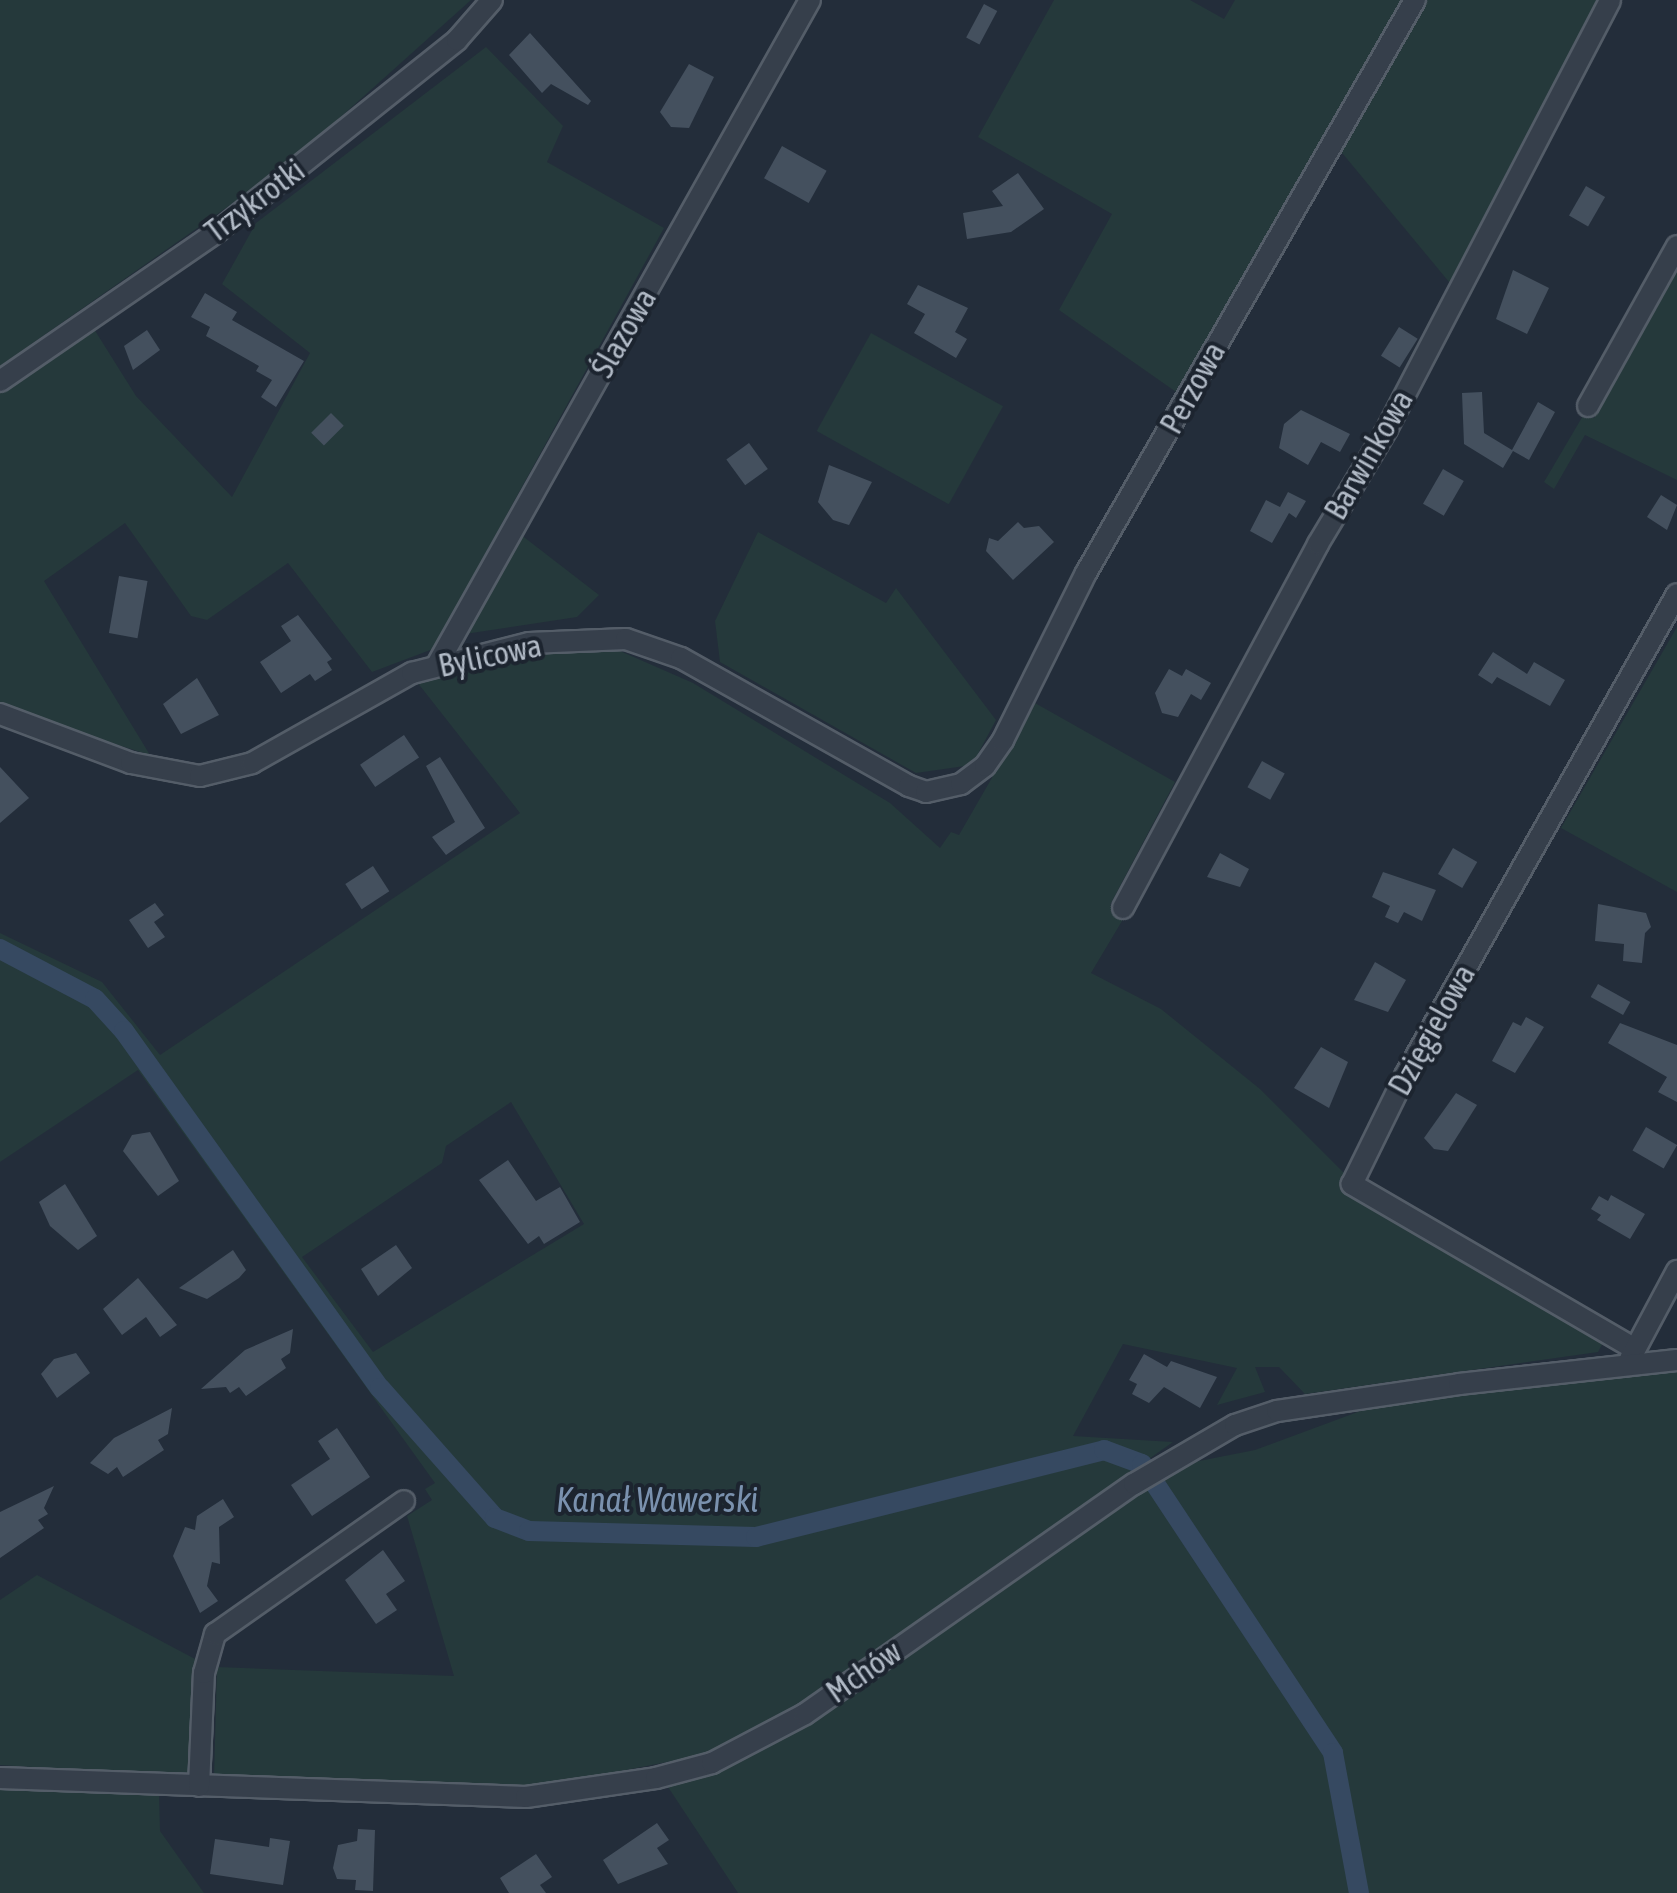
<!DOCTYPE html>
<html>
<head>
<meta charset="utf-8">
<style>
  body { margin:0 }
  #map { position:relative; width:1677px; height:1893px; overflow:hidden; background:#232d3a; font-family:"Asap Condensed",sans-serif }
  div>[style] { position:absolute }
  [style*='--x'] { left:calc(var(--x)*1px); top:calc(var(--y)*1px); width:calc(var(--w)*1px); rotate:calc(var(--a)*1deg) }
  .green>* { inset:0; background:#25393b; transform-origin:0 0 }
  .canal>* { height:20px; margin:-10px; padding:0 10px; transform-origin:10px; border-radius:10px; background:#364961 }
  .building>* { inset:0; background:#44505e; transform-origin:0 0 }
  .roads { filter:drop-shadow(2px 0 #545d68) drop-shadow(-2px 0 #545d68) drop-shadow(0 2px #545d68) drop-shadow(0 -2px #545d68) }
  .minor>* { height:20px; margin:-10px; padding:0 10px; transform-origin:10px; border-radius:10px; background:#363f4b }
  span { translate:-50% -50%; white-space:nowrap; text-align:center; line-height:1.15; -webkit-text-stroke:8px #1c242f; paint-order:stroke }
  .street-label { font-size:32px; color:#b1bac6 }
  .water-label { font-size:35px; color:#7a91ae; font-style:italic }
</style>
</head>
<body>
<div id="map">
  <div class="green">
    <i style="clip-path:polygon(0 0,471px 0,286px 166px,0 366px)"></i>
    <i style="clip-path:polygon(1054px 0,1190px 0,1224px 19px,1235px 0,1402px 0,1179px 394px,1059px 310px,1112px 214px,978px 137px)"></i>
    <i style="clip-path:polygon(1424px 0,1602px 0,1454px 288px,1338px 148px)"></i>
    <i style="clip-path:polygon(486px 47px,563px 126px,547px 162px,664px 228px,433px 649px,372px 672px,288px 563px,207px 620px,191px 616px,125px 523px,44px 581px,150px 755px,0 708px,0 391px,94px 329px,136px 396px,232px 497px,310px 353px,222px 284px,256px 223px)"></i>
    <i style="clip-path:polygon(1677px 267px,1677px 480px,1585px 435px,1554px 489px,1544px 482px,1584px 414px,1594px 418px)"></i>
    <i style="left:871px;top:333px;width:151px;height:112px;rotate:29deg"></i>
    <i style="clip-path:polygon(758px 532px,886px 603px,896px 588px,996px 720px,972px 765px,916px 773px,720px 662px,715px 621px)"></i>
    <i style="clip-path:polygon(520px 534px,599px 595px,577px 617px,458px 635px)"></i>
    <i style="clip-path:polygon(1677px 627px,1677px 892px,1561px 828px)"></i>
    <i style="clip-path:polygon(evenodd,566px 650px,620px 651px,693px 683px,890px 803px,940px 848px,951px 832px,959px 835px,1035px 703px,1175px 782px,1110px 905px,1125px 916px,1091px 973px,1161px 1009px,1260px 1089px,1344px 1173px,1340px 1185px,1604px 1341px,1598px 1352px,1305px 1394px,1279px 1367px,1255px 1367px,1265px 1392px,1217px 1405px,1237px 1368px,1123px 1344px,1073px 1436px,1173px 1442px,799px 1706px,708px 1754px,539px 1787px,214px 1778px,217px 1667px,454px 1676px,407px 1516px,432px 1500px,425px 1489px,435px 1483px,138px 1070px,0 1162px,0 933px,102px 982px,160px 1055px,520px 813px,417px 682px,566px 650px,511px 1102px,584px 1224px,373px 1352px,302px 1257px,442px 1163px,446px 1146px,511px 1102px)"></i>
    <i style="clip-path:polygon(1677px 1370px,1677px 1893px,738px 1893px,668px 1787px,715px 1773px,807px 1724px,1140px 1490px,1189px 1463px,1255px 1450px,1382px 1403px)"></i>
    <i style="clip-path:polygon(37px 1575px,195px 1659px,191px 1777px,0 1765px,0 1600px)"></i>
    <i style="clip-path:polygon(0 1788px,159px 1793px,160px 1831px,204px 1893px,0 1893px)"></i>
  </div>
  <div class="canal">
    <i style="--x:0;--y:949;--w:107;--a:27.8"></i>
    <i style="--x:95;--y:999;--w:43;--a:47.8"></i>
    <i style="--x:124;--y:1031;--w:439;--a:54.4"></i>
    <i style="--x:380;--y:1388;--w:174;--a:48.5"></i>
    <i style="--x:495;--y:1518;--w:36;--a:21"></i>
    <i style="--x:529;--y:1531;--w:227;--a:1.5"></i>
    <i style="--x:756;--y:1537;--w:359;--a:-14"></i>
    <i style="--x:1104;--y:1450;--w:40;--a:20.2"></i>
    <i style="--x:1142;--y:1464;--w:346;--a:56.5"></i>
    <i style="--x:1333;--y:1753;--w:142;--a:79.5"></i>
  </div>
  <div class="building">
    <i style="left:984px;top:4px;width:15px;height:38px;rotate:28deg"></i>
    <i style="clip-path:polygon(530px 33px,591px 101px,588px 105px,551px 84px,542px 93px,509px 55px)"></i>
    <i style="clip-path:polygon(689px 64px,714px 77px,689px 128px,671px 127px,660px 112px)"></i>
    <i style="left:782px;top:146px;width:51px;height:37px;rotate:29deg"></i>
    <i style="clip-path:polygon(1018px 173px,1044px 209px,1011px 232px,967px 239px,963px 213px,1003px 206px,992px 191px)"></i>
    <i style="left:1586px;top:186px;width:22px;height:34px;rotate:30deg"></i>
    <i style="clip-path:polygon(1513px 270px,1549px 288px,1527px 334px,1496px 319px)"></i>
    <i style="clip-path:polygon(918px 285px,968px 308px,955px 332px,967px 339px,956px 358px,914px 333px,925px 314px,907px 304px)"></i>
    <i style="clip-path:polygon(205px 293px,237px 312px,232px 320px,304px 361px,276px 407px,261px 397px,272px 380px,256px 371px,259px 366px,206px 336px,210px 327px,191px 317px)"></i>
    <i style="left:1399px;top:327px;width:22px;height:34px;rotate:32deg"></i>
    <i style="clip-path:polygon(147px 330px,160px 350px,133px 370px,124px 346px)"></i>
    <i style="clip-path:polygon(1482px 392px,1484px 433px,1512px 450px,1538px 402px,1555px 412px,1529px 460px,1513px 451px,1503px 468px,1464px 444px,1462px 393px)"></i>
    <i style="clip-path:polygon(1301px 410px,1350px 434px,1340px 452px,1321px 442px,1308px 465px,1279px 448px,1284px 424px)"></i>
    <i style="left:331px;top:413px;width:18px;height:28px;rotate:45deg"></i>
    <i style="left:749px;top:443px;width:32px;height:28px;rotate:54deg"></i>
    <i style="clip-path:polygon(829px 465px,872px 482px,849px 525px,833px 520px,818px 502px)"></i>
    <i style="left:1443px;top:469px;width:24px;height:40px;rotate:30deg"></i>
    <i style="clip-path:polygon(1288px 492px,1306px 501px,1296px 518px,1289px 513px,1272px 543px,1250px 531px,1266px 500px,1280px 507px)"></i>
    <i style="clip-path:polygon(1661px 495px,1677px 505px,1667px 530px,1647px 517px)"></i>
    <i style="clip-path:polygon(1018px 522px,1024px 528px,1039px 526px,1054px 542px,1013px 580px,986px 551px,989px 538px,998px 541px)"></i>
    <i style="left:119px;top:576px;width:29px;height:58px;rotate:10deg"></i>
    <i style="clip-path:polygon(298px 615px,332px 659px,327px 662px,332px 670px,315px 681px,310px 674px,281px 693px,260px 662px,291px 641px,281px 626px)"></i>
    <i style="clip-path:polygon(1493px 652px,1527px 674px,1534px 662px,1565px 680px,1550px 706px,1497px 677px,1492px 684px,1478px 675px)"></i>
    <i style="clip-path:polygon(1169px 669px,1182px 676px,1186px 669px,1211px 683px,1201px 700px,1191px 694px,1178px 717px,1162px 713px,1155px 693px)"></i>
    <i style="clip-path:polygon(197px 678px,219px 715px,181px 734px,163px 704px)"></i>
    <i style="left:404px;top:735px;width:27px;height:53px;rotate:56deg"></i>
    <i style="clip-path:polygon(440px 757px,485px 828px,446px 855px,432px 837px,455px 822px,426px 766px)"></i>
    <i style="left:1262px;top:761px;width:26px;height:30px;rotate:29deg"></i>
    <i style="clip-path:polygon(0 767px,29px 798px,0 823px)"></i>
    <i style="left:1453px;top:848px;width:28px;height:30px;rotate:30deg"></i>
    <i style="clip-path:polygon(1220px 853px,1249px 869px,1240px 887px,1207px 877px)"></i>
    <i style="left:373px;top:866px;width:30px;height:33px;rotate:57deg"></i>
    <i style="clip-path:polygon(1383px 872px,1436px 890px,1422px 921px,1404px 912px,1398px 923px,1385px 917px,1390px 906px,1372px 897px)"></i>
    <i style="clip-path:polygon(155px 903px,164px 915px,154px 922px,165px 937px,148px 948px,129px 920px)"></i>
    <i style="clip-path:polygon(1598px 904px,1646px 913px,1651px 927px,1645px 933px,1642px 963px,1623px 961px,1624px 944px,1595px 941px)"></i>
    <i style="clip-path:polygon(1375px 962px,1406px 980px,1388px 1012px,1354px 1000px)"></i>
    <i style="left:1598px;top:984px;width:37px;height:15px;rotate:29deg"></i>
    <i style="clip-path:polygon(1526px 1017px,1544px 1027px,1515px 1073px,1492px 1061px,1513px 1022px,1521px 1026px)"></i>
    <i style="clip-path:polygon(1620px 1023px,1677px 1045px,1677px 1102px,1658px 1092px,1667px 1077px,1608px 1043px)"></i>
    <i style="clip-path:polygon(1321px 1047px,1348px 1062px,1329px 1108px,1294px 1088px)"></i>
    <i style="clip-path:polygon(1456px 1093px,1477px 1105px,1448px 1151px,1434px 1149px,1424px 1138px)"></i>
    <i style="left:1646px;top:1127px;width:36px;height:27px;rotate:30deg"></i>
    <i style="clip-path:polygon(150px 1132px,179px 1181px,158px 1196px,123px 1151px,132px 1135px)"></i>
    <i style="clip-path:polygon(508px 1160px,536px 1201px,560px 1187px,580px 1222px,544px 1244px,539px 1236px,528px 1244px,479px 1180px)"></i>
    <i style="clip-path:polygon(65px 1184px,97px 1236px,78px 1250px,50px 1226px,39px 1202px)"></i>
    <i style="clip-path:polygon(1611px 1195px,1645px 1214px,1630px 1239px,1597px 1220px,1601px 1215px,1591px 1209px,1599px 1196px,1608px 1201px)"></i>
    <i style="clip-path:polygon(396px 1245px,412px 1268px,378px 1296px,361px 1269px)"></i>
    <i style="clip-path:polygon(233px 1250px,246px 1270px,239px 1278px,207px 1299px,179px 1288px)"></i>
    <i style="clip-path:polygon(138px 1278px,177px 1325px,160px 1337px,146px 1317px,122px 1335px,103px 1309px)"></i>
    <i style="clip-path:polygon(293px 1329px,290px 1353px,281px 1359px,286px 1368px,246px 1396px,239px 1387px,230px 1393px,226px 1387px,201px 1389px,245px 1350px)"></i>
    <i style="clip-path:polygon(76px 1353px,90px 1373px,57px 1398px,41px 1374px,54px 1359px)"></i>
    <i style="clip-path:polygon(1144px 1354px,1167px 1367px,1171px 1361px,1217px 1377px,1200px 1408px,1164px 1387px,1149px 1403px,1132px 1394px,1137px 1384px,1129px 1380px)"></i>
    <i style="clip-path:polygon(172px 1408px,168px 1434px,158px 1440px,164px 1450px,123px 1477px,117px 1467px,108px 1474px,90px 1463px,114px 1438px)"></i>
    <i style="clip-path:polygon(337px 1428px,370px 1477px,312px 1516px,291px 1485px,330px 1459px,318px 1441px)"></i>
    <i style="clip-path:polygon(54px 1486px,44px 1508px,48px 1514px,38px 1520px,44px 1528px,0 1558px,0 1512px)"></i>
    <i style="clip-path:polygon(223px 1499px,234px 1517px,219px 1527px,220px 1564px,212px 1562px,207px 1586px,218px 1601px,200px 1613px,173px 1556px,185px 1527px,195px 1530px,197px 1516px)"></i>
    <i style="clip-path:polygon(383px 1550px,405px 1581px,386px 1594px,397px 1610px,376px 1624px,345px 1580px)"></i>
    <i style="clip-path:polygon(657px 1823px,669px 1840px,657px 1848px,668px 1864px,618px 1884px,603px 1860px)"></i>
    <i style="clip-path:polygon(358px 1829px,375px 1830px,373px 1891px,355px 1890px,356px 1880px,337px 1879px,333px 1868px,338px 1845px,357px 1841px)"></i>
    <i style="clip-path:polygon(270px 1838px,290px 1841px,283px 1885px,210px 1874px,215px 1839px,269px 1847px)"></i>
    <i style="clip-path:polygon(536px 1854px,552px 1877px,540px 1885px,546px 1893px,509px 1893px,500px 1878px)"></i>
  </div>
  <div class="roads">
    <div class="minor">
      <i style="--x:0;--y:381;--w:265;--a:-34.5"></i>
      <i style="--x:218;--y:231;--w:306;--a:-38.6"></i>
      <i style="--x:457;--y:40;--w:53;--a:-48.8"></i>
      <i style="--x:1588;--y:406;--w:183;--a:-60.9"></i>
      <i style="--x:437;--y:665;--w:762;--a:-60.71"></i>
      <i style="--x:0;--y:714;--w:140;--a:20.5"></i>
      <i style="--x:131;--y:763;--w:70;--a:10.7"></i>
      <i style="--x:200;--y:776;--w:54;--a:-14"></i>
      <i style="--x:252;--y:763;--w:184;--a:-29.4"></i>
      <i style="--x:412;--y:673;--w:121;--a:-14.4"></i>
      <i style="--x:529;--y:643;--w:97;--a:-2.4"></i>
      <i style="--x:626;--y:639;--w:58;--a:19.1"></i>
      <i style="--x:681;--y:658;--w:261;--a:29.3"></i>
      <i style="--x:909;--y:786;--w:18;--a:19"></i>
      <i style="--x:926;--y:792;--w:36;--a:-13"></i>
      <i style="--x:961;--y:784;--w:30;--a:-37"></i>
      <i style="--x:985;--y:766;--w:32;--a:-55"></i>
      <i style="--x:1003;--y:740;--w:186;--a:-63.6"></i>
      <i style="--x:1086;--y:573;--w:661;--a:-60.14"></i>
      <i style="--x:1123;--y:908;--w:413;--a:-61.8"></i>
      <i style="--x:1318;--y:544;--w:134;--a:-59"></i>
      <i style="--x:1387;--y:429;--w:483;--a:-62.5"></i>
      <i style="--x:1635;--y:1349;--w:328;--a:-149.8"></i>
      <i style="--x:1352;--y:1184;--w:123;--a:-63.9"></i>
      <i style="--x:1406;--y:1074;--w:551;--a:-60.55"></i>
      <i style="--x:1630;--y:1359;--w:100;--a:-61.9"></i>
      <i style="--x:0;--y:1778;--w:526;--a:2.07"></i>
      <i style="--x:526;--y:1797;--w:131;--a:-8.3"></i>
      <i style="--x:656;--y:1778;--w:58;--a:-15"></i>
      <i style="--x:712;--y:1763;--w:105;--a:-27.8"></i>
      <i style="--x:805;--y:1714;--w:401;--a:-35"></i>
      <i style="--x:1134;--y:1484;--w:117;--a:-30.3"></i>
      <i style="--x:1235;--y:1425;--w:44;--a:-18.4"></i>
      <i style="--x:1277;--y:1411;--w:184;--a:-8.4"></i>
      <i style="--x:1459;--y:1384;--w:219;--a:-6.3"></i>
      <i style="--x:199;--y:1786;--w:113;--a:-87.5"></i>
      <i style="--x:204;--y:1673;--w:41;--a:-74.2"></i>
      <i style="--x:215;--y:1634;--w:231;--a:-35.1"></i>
    </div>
  </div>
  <div class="street-label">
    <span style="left:255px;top:201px;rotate:-37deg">Trzykrotki</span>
    <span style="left:624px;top:333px;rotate:-60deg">Ślazowa</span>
    <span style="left:1193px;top:388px;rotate:-61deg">Perzowa</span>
    <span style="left:1369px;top:455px;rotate:-60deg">Barwinkowa</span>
    <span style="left:490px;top:656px;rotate:-12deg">Bylicowa</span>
    <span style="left:1432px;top:1030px;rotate:-61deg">Dzięgielowa</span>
    <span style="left:864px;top:1672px;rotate:-35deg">Mchów</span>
  </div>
  <div class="water-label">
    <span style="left:657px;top:1499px">Kanał Wawerski</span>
  </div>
</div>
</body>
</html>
